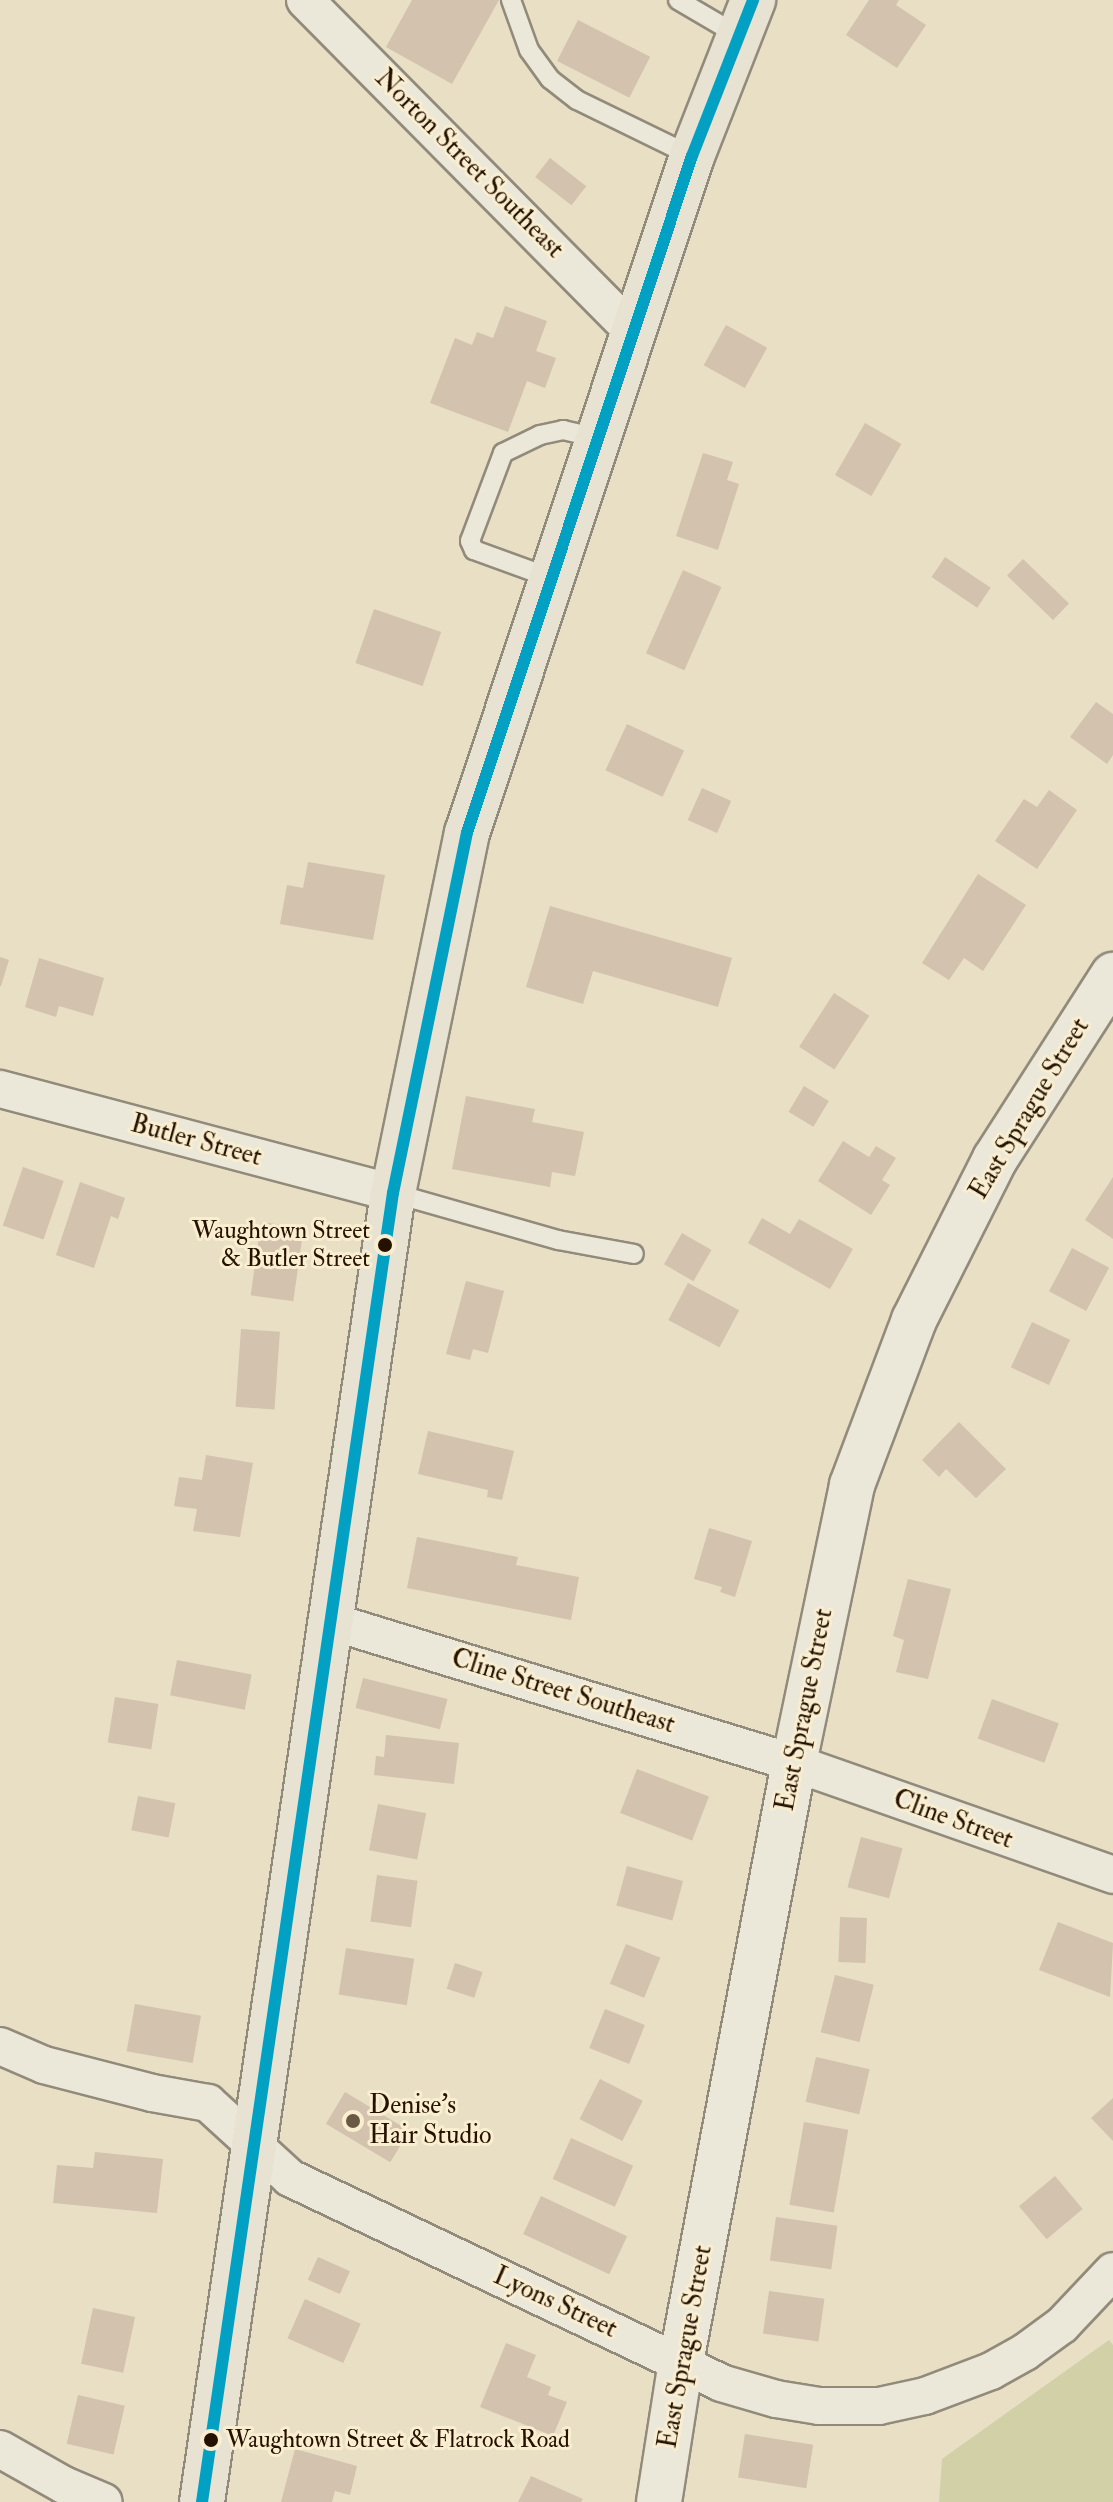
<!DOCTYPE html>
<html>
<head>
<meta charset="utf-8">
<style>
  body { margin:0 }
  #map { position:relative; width:1113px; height:2502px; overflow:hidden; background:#e8dfc5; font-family:"IM FELL Double Pica",serif }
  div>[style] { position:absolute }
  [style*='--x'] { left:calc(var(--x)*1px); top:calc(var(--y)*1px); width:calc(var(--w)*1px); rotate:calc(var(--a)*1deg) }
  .green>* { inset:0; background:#d2d0a6 }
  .building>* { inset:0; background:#d2c2ae; transform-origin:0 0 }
  .roads { filter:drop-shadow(2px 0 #928a7a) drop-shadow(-2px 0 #928a7a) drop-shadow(0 2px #928a7a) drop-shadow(0 -2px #928a7a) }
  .service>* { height:18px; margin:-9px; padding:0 9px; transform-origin:9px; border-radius:9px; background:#ebe7d9 }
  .minor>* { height:36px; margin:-18px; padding:0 18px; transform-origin:18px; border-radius:18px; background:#ebe7d9 }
  .tertiary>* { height:44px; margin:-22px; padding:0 22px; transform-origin:22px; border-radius:22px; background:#ebe7d9 }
  .primary>* { height:44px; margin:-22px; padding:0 22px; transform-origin:22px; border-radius:22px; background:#e8e2d3 }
  .bus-1>* { height:12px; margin:-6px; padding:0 6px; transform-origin:6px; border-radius:6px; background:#02a1c4 }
  .dots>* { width:22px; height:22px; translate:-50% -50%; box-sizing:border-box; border:4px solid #f9eed0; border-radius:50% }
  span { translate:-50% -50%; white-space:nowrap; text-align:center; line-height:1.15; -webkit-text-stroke:6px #f9eed0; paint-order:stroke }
  .bus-label { font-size:24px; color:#251100 }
  .right { translate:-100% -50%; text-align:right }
  .left { translate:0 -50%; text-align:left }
  .street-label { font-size:26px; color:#251100 }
  .poi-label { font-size:26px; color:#251100 }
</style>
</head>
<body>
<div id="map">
  <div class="green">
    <i style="clip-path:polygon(1109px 2340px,1113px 2345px,1113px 2502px,939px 2502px,942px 2459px)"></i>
  </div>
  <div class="building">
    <i style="clip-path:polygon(412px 0,499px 0,452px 84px,386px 47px)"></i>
    <i style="clip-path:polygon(869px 0,899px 0,896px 5px,926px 25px,897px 68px,846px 35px)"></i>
    <i style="left:578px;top:20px;width:81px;height:46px;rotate:27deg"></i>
    <i style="left:550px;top:158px;width:46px;height:24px;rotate:38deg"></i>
    <i style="clip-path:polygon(505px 306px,547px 321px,536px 351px,556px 358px,545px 388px,527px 381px,508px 432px,430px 403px,455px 338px,472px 345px,477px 332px,493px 338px)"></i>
    <i style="left:726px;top:325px;width:47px;height:46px;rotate:29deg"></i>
    <i style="left:865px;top:423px;width:42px;height:60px;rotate:30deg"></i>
    <i style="clip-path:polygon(703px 453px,733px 462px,727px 480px,739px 484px,718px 550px,676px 536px)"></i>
    <i style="left:945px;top:557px;width:55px;height:24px;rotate:34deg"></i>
    <i style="left:1023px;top:559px;width:64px;height:23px;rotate:44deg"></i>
    <i style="left:683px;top:570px;width:42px;height:91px;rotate:24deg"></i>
    <i style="left:374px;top:609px;width:71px;height:57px;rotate:19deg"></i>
    <i style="clip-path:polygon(1096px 702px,1113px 714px,1113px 755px,1107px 764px,1070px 737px)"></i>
    <i style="left:627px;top:724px;width:63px;height:51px;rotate:25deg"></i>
    <i style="left:702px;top:788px;width:32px;height:35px;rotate:24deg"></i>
    <i style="clip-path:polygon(1049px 790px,1077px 810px,1037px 869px,995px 841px,1024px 799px,1037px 807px)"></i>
    <i style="clip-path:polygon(308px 862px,385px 875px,373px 940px,280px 924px,287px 885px,303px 888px)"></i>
    <i style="clip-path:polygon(978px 874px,1026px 905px,983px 971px,964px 958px,949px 980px,922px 963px)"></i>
    <i style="clip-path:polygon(550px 906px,732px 958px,718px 1007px,593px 971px,583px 1004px,526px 987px)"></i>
    <i style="clip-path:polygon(0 957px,9px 960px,1px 986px,0 986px)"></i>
    <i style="clip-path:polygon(39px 958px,104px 978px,93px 1016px,59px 1006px,56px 1017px,25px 1007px)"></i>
    <i style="left:834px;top:993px;width:42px;height:64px;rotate:33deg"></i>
    <i style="left:804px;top:1086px;width:29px;height:30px;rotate:31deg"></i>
    <i style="clip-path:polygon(466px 1096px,535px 1109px,532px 1122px,584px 1132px,575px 1176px,552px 1172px,550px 1187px,452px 1169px)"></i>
    <i style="clip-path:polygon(843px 1141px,869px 1157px,876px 1146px,896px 1158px,882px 1180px,890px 1185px,871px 1215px,818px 1181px)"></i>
    <i style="left:23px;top:1167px;width:43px;height:62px;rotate:19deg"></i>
    <i style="clip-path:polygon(1113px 1177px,1113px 1239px,1085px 1220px)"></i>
    <i style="clip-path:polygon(80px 1182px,125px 1198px,118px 1219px,111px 1216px,94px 1268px,56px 1255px)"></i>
    <i style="clip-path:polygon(762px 1218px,790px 1234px,799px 1219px,853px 1249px,830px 1289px,748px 1243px)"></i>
    <i style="left:261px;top:1222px;width:43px;height:74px;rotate:8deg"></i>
    <i style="left:682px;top:1233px;width:34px;height:36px;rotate:30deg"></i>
    <i style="left:1072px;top:1248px;width:42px;height:49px;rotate:28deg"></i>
    <i style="clip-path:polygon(466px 1281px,504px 1291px,488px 1353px,473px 1349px,470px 1360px,446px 1354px)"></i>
    <i style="left:688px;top:1283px;width:58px;height:42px;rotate:28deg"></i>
    <i style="left:1032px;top:1322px;width:42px;height:50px;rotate:25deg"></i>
    <i style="left:241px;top:1329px;width:39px;height:78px;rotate:4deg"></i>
    <i style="clip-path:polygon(959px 1422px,1006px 1469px,976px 1498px,946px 1469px,939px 1477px,922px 1460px)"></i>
    <i style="clip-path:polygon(428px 1431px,514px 1451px,502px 1500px,487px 1497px,488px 1490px,418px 1474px)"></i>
    <i style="clip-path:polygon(206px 1455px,253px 1463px,240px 1537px,193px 1531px,197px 1509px,174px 1506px,179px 1477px,202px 1480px)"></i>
    <i style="clip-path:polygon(709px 1528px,752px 1541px,735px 1597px,720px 1592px,722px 1587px,694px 1579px)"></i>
    <i style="clip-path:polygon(417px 1537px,518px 1557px,516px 1565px,579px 1577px,571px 1620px,407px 1588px)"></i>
    <i style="clip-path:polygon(908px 1579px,951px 1589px,928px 1679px,896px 1672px,904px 1640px,893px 1636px)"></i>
    <i style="left:177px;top:1660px;width:76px;height:36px;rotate:11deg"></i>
    <i style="left:363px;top:1678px;width:87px;height:31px;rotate:14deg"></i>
    <i style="left:115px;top:1697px;width:44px;height:46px;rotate:9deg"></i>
    <i style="left:992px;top:1699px;width:71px;height:42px;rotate:20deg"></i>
    <i style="clip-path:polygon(386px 1735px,459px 1743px,454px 1784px,374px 1775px,376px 1756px,384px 1757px)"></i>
    <i style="left:637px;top:1769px;width:77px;height:47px;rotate:21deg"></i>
    <i style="left:138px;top:1796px;width:38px;height:35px;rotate:11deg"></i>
    <i style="left:378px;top:1804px;width:49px;height:47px;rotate:11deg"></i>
    <i style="left:861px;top:1837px;width:43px;height:52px;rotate:15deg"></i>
    <i style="left:627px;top:1866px;width:58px;height:41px;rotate:15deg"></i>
    <i style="left:377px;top:1875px;width:41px;height:47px;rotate:8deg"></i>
    <i style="left:840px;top:1917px;width:27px;height:45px;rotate:2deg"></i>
    <i style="clip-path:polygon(1058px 1922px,1113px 1943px,1110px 1997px,1039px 1970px)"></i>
    <i style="left:626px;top:1944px;width:37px;height:43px;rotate:22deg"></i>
    <i style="left:346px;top:1948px;width:69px;height:47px;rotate:9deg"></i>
    <i style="left:455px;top:1963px;width:29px;height:27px;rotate:18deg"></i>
    <i style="left:835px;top:1975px;width:40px;height:59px;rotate:14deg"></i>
    <i style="left:135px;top:2004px;width:67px;height:48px;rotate:10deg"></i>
    <i style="left:605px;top:2009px;width:43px;height:42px;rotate:22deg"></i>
    <i style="left:816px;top:2057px;width:55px;height:46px;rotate:13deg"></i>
    <i style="left:600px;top:2079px;width:48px;height:45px;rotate:27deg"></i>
    <i style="left:345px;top:2092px;width:75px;height:37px;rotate:31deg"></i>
    <i style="clip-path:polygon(1113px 2098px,1113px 2141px,1091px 2118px)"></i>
    <i style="left:804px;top:2122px;width:45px;height:84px;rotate:10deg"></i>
    <i style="left:571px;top:2138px;width:68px;height:45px;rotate:24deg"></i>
    <i style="clip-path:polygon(95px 2152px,163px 2159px,157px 2213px,53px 2203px,57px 2165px,93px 2168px)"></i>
    <i style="left:1055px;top:2176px;width:43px;height:47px;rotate:50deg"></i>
    <i style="left:541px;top:2196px;width:95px;height:42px;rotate:25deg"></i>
    <i style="left:776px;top:2217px;width:62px;height:44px;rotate:8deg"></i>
    <i style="left:318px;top:2257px;width:35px;height:25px;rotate:24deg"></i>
    <i style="left:769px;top:2291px;width:56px;height:43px;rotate:8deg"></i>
    <i style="left:305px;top:2299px;width:61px;height:43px;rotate:24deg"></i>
    <i style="left:93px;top:2308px;width:43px;height:57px;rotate:12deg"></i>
    <i style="clip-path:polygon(506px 2343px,536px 2355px,527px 2377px,551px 2387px,548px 2395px,567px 2402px,553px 2436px,480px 2407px)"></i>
    <i style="left:78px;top:2395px;width:48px;height:50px;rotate:13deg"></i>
    <i style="left:745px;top:2434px;width:69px;height:44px;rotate:9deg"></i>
    <i style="clip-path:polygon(295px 2449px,357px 2466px,350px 2495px,335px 2491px,332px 2502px,281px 2502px)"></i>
    <i style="clip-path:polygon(531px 2476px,583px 2499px,581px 2502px,518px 2502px)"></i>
  </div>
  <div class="roads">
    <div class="service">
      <i style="--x:511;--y:0;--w:53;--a:70.2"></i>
      <i style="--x:529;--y:50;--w:36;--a:54"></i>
      <i style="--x:550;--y:79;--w:34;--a:38"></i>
      <i style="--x:577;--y:100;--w:128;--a:26"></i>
      <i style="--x:678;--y:0;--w:71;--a:30.5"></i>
      <i style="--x:551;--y:578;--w:82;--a:-160"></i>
      <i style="--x:474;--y:550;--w:10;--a:-114"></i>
      <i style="--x:470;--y:541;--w:94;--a:-69.4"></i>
      <i style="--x:503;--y:453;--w:41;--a:-25.9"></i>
      <i style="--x:540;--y:435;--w:24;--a:-12"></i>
      <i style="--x:563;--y:430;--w:35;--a:13"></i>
      <i style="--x:393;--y:1193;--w:172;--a:15.9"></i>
      <i style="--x:558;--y:1240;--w:77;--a:10.4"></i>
    </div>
    <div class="minor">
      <i style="--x:305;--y:0;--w:465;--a:45.3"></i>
      <i style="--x:0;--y:1089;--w:407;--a:14.8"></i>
      <i style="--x:333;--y:1622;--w:482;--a:17"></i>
      <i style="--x:794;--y:1763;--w:338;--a:19.3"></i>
      <i style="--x:0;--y:2046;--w:48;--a:23.4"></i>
      <i style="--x:44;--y:2065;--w:112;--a:14.5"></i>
      <i style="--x:152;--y:2093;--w:57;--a:10.1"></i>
      <i style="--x:208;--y:2103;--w:111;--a:42.4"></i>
      <i style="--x:290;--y:2178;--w:477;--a:25.4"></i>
      <i style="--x:721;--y:2383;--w:57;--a:16.2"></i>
      <i style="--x:776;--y:2399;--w:44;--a:9.2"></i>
      <i style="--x:819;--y:2406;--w:60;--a:0"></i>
      <i style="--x:879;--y:2406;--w:47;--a:-12.3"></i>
      <i style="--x:925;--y:2396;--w:71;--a:-20.7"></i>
      <i style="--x:991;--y:2371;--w:39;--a:-29"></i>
      <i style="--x:1025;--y:2352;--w:46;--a:-36.1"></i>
      <i style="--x:1062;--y:2325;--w:74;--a:-46.6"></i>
      <i style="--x:0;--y:2449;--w:73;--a:29.4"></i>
      <i style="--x:64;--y:2485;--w:43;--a:23"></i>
    </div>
    <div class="tertiary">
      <i style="--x:659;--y:2502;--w:142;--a:-81.1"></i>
      <i style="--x:681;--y:2362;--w:610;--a:-79.32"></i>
      <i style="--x:794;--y:1763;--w:284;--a:-78.2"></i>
      <i style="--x:852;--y:1485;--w:176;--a:-69.4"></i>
      <i style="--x:914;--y:1320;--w:180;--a:-63.3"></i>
      <i style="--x:995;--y:1159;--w:219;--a:-57.3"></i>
    </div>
    <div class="primary">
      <i style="--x:202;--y:2502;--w:1323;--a:-81.7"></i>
      <i style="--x:393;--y:1193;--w:368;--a:-78.4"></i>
      <i style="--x:467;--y:833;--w:713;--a:-71.62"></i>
      <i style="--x:692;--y:156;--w:168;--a:-68.6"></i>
    </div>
  </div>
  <div class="bus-1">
    <i style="--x:202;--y:2502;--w:1323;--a:-81.7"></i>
    <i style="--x:393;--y:1193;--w:368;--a:-78.4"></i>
    <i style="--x:467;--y:833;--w:713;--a:-71.62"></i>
    <i style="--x:692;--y:156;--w:168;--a:-68.6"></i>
  </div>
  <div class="dots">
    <i style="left:385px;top:1245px;background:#251100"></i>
    <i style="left:353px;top:2121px;background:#695945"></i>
    <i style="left:211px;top:2440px;background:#251100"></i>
  </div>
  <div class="bus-label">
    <span class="right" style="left:370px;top:1245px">Waughtown Street<br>&amp; Butler Street</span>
    <span class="left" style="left:226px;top:2440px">Waughtown Street &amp; Flatrock Road</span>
  </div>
  <div class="street-label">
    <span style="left:469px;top:164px;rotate:45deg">Norton Street Southeast</span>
    <span style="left:1030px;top:1109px;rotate:-59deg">East Sprague Street</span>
    <span style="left:196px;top:1141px;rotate:15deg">Butler Street</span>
    <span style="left:563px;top:1692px;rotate:17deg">Cline Street Southeast</span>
    <span style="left:805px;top:1710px;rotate:-79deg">East Sprague Street</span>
    <span style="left:953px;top:1820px;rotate:20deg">Cline Street</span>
    <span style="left:555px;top:2303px;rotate:25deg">Lyons Street</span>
    <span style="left:686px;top:2347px;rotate:-80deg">East Sprague Street</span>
  </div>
  <div class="poi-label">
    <span class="left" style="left:369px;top:2121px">Denise's<br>Hair Studio</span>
  </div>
</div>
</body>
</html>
